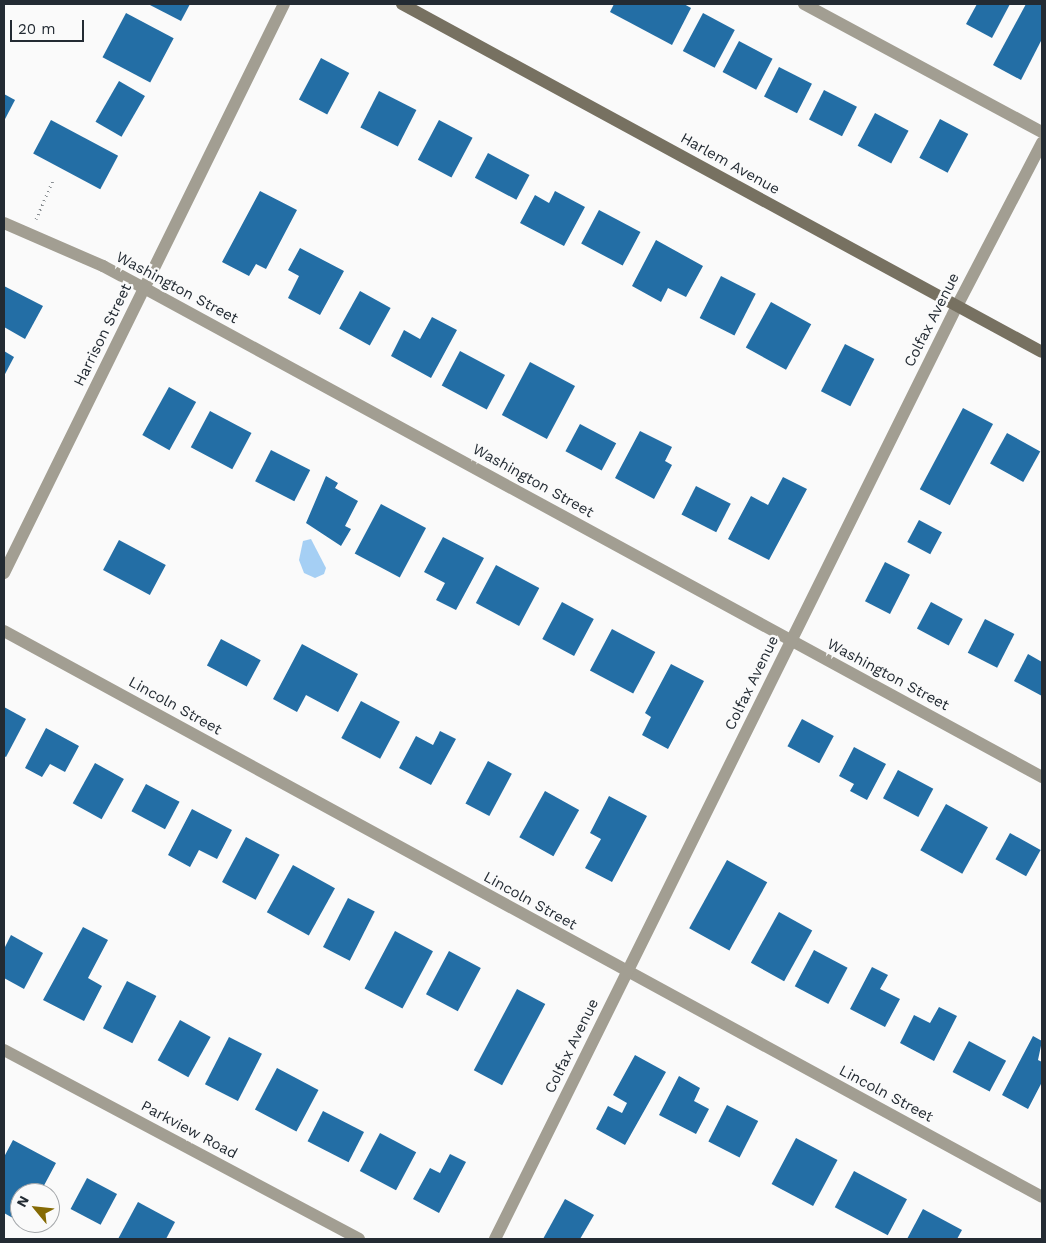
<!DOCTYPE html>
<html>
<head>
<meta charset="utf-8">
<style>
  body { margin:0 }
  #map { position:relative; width:1046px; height:1243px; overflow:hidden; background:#fafafa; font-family:"Work Sans",sans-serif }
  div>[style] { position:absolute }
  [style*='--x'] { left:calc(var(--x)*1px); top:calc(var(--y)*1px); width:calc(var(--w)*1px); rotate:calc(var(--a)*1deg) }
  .water>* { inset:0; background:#a5cff4 }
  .building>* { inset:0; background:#236ea5; transform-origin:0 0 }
  .path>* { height:3px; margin-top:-1.5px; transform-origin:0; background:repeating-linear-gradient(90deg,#898e92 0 1px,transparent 0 5px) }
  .lane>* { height:12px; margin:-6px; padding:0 6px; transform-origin:6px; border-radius:6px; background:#a29e92 }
  .street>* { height:12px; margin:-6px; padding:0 6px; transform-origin:6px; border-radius:6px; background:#a29e92 }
  .secondary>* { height:12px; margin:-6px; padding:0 6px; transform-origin:6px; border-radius:6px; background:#777161 }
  span { translate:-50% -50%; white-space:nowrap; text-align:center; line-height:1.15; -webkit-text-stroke:5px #fafafa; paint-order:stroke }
  .street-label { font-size:15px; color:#232b33 }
  .frame { position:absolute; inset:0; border:5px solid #232b33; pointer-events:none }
  .north { position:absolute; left:10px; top:1183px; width:50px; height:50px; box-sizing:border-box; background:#fafafa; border:1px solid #a4a7aa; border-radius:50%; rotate:298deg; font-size:14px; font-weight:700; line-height:20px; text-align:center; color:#232b33 }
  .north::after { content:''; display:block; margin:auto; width:18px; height:22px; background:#856a04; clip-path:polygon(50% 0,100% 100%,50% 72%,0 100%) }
  .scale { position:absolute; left:10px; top:20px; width:74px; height:22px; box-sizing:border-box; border:2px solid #232b33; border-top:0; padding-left:6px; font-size:15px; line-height:18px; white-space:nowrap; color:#232b33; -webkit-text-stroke:4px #fafafa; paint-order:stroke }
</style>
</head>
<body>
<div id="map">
  <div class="water">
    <i style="clip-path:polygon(311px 539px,326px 568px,324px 574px,315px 578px,304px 573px,299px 560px,303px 541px)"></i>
  </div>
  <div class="building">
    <i style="clip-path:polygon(148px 4px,190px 4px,181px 21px)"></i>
    <i style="clip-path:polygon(614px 4px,684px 4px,691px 8px,672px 45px,610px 12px)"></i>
    <i style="clip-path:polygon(977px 4px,1010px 4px,992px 38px,966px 24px)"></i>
    <i style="clip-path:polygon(1026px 4px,1042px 4px,1042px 39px,1021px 80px,993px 65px)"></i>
    <i style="left:126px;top:13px;width:54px;height:50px;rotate:28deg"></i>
    <i style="left:703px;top:13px;width:36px;height:43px;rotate:28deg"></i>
    <i style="left:739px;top:41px;width:38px;height:35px;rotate:28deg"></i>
    <i style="left:321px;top:58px;width:32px;height:47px;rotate:28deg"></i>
    <i style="left:779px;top:67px;width:37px;height:33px;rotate:27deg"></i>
    <i style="left:119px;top:81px;width:30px;height:47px;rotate:30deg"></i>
    <i style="left:824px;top:90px;width:37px;height:33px;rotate:27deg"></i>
    <i style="left:379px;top:91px;width:42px;height:41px;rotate:27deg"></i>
    <i style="clip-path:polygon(4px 94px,15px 100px,4px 121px)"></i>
    <i style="left:875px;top:113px;width:38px;height:37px;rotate:28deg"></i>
    <i style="left:940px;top:119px;width:32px;height:44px;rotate:28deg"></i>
    <i style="left:51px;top:120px;width:76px;height:38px;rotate:28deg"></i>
    <i style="left:439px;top:120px;width:38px;height:45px;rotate:28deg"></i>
    <i style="left:488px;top:153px;width:47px;height:28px;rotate:28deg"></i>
    <i style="clip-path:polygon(260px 191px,297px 210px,266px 269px,256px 264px,249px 276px,222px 262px)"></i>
    <i style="clip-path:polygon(555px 191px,585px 207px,564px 246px,520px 223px,535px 195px,549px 203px)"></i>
    <i style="left:599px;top:210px;width:47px;height:38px;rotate:28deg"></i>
    <i style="clip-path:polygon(656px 240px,703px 266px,686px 297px,668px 288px,661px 302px,632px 286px)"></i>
    <i style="clip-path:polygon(300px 248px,344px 271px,320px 315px,288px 298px,299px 276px,288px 270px)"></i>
    <i style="left:721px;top:276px;width:39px;height:47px;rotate:27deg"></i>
    <i style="clip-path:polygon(4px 286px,43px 306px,25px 339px,4px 327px)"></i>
    <i style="left:360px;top:291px;width:35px;height:43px;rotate:29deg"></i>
    <i style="left:771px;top:302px;width:46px;height:52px;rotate:29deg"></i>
    <i style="clip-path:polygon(432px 317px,457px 330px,431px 378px,391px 356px,404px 330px,420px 339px)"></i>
    <i style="left:845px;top:344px;width:33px;height:53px;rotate:27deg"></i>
    <i style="clip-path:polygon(4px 351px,14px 357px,4px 376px)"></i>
    <i style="left:460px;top:351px;width:51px;height:39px;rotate:28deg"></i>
    <i style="left:530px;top:362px;width:51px;height:60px;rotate:28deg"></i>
    <i style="left:169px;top:387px;width:31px;height:55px;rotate:29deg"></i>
    <i style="left:963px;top:408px;width:34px;height:92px;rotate:28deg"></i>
    <i style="left:210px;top:411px;width:47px;height:41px;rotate:28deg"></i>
    <i style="left:580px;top:424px;width:41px;height:31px;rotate:28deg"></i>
    <i style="clip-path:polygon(640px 431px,672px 447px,665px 461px,672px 465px,654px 499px,615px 478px)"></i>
    <i style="left:1007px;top:433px;width:38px;height:35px;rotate:29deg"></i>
    <i style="left:271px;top:450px;width:44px;height:35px;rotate:27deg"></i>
    <i style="clip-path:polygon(326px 476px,338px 483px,335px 488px,358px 501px,345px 526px,351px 529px,341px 546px,306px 523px)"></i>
    <i style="clip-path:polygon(783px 477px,807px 489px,769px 560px,728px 539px,751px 496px,768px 505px)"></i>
    <i style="left:696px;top:486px;width:39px;height:32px;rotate:27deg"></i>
    <i style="left:381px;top:504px;width:51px;height:56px;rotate:28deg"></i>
    <i style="left:919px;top:520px;width:26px;height:25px;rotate:28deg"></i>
    <i style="clip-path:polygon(443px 537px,484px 558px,456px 610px,436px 600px,445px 583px,424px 572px)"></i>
    <i style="left:119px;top:540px;width:53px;height:34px;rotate:28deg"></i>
    <i style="left:885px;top:562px;width:28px;height:44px;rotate:27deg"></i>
    <i style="left:496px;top:565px;width:49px;height:43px;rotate:28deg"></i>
    <i style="left:562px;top:602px;width:36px;height:42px;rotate:28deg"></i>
    <i style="left:931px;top:602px;width:36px;height:30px;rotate:28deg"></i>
    <i style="left:985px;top:619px;width:33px;height:38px;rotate:27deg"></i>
    <i style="left:612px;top:629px;width:49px;height:47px;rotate:28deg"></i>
    <i style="left:221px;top:639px;width:45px;height:30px;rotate:28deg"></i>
    <i style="clip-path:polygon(302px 644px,358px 674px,338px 712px,306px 695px,297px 712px,273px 699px)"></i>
    <i style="clip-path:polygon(1028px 654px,1042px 662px,1042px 696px,1014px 681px)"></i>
    <i style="clip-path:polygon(671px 664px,704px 681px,668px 749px,642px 735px,651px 717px,645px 713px)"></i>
    <i style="left:361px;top:701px;width:44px;height:42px;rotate:28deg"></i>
    <i style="clip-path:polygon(4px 707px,26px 719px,6px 757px,4px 756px)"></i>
    <i style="left:802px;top:719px;width:36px;height:31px;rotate:28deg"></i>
    <i style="clip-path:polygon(46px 728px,79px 746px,65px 772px,50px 764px,42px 777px,25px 768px)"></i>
    <i style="clip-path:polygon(440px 731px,456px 739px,431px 785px,399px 768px,416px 736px,433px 745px)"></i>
    <i style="clip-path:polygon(854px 747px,886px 764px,867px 800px,850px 791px,854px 784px,839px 776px)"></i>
    <i style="left:488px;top:761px;width:27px;height:48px;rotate:28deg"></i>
    <i style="left:95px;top:763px;width:33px;height:46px;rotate:29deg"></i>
    <i style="left:898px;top:770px;width:40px;height:32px;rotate:28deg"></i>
    <i style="left:146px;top:784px;width:38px;height:31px;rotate:28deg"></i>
    <i style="left:545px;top:791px;width:39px;height:53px;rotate:29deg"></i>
    <i style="clip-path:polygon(609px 796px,647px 816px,612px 882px,585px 868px,601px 839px,590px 833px)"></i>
    <i style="left:946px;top:804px;width:48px;height:53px;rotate:29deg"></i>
    <i style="clip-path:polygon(192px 809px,232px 830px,217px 859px,199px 850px,190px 867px,168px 855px)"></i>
    <i style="left:1010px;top:833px;width:35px;height:30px;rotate:29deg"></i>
    <i style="left:246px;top:837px;width:38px;height:51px;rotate:28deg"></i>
    <i style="left:727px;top:860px;width:46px;height:78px;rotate:29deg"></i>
    <i style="left:293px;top:865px;width:48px;height:54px;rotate:29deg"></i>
    <i style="left:348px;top:898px;width:30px;height:55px;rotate:27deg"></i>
    <i style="left:779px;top:912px;width:38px;height:58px;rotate:29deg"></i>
    <i style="clip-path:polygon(83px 927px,108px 940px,88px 978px,102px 986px,84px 1021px,43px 1000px)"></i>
    <i style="left:395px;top:931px;width:43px;height:65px;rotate:28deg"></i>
    <i style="clip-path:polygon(11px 935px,43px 953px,24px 989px,4px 978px,4px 949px)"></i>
    <i style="left:814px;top:950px;width:38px;height:41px;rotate:28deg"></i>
    <i style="left:449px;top:951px;width:36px;height:49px;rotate:28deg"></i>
    <i style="clip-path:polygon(872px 967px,888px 975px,880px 989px,900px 999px,885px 1027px,850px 1009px)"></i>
    <i style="left:127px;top:981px;width:33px;height:53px;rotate:27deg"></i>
    <i style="left:517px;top:989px;width:32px;height:92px;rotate:28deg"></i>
    <i style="clip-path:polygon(939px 1007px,957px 1016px,934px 1061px,900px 1043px,914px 1015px,930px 1023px)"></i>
    <i style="left:180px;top:1020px;width:35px;height:46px;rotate:29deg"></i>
    <i style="clip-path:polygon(1033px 1036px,1042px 1041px,1038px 1060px,1042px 1062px,1042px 1082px,1028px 1109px,1002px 1095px)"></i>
    <i style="left:229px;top:1037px;width:37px;height:53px;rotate:27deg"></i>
    <i style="left:969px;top:1041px;width:42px;height:35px;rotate:28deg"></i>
    <i style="clip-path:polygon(635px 1055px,666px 1072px,625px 1145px,596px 1129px,608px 1106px,622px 1113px,627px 1103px,613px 1095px)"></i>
    <i style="left:277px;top:1068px;width:47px;height:47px;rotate:28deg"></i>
    <i style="clip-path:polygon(679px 1076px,700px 1088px,694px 1101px,709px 1109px,696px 1134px,659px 1115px)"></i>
    <i style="left:727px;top:1105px;width:35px;height:41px;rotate:27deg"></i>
    <i style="left:323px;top:1111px;width:46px;height:34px;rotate:27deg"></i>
    <i style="left:380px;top:1133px;width:41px;height:43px;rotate:28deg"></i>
    <i style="left:796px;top:1138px;width:47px;height:52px;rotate:28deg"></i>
    <i style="clip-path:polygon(13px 1140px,56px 1163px,40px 1193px,20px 1193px,20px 1222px,4px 1213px,4px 1157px)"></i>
    <i style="clip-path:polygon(450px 1154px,466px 1162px,439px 1213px,413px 1199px,430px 1168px,440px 1173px)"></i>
    <i style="left:854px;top:1171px;width:60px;height:41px;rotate:28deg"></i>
    <i style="left:87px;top:1178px;width:34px;height:35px;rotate:28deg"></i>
    <i style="clip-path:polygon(565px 1199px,594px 1215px,580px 1239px,543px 1239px)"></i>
    <i style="clip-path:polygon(138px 1202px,175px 1222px,166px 1239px,118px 1239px)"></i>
    <i style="clip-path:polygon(923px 1209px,962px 1230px,957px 1239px,907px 1239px)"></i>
  </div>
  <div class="path">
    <i style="--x:36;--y:219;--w:43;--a:-66.4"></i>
  </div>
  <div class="lane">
    <i style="--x:804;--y:4;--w:270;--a:28.3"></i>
  </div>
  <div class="street">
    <i style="--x:4;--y:223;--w:108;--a:23.5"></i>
    <i style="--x:103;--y:266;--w:47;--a:28.2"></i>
    <i style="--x:144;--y:288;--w:1023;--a:28.57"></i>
    <i style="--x:4;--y:573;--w:634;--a:-63.8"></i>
    <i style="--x:4;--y:631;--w:1182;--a:28.6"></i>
    <i style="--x:4;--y:1050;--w:402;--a:28"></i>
    <i style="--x:495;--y:1239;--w:1041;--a:-63.66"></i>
    <i style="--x:957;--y:306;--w:184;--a:-62.5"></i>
  </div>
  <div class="secondary">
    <i style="--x:402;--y:4;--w:728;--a:28.54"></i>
  </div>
  <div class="street-label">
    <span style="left:730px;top:164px;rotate:29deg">Harlem Avenue</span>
    <span style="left:177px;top:288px;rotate:28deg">Washington Street</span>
    <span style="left:932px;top:320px;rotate:-63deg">Colfax Avenue</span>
    <span style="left:103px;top:335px;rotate:-64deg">Harrison Street</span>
    <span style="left:533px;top:481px;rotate:29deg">Washington Street</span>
    <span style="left:888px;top:675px;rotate:28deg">Washington Street</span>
    <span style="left:752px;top:683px;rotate:-64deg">Colfax Avenue</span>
    <span style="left:175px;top:706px;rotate:29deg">Lincoln Street</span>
    <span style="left:530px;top:901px;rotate:29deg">Lincoln Street</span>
    <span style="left:572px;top:1046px;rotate:-64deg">Colfax Avenue</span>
    <span style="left:886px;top:1094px;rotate:28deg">Lincoln Street</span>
    <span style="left:189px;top:1130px;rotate:28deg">Parkview Road</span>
  </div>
  <div class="frame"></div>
  <div class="north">N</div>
  <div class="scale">20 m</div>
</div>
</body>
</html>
